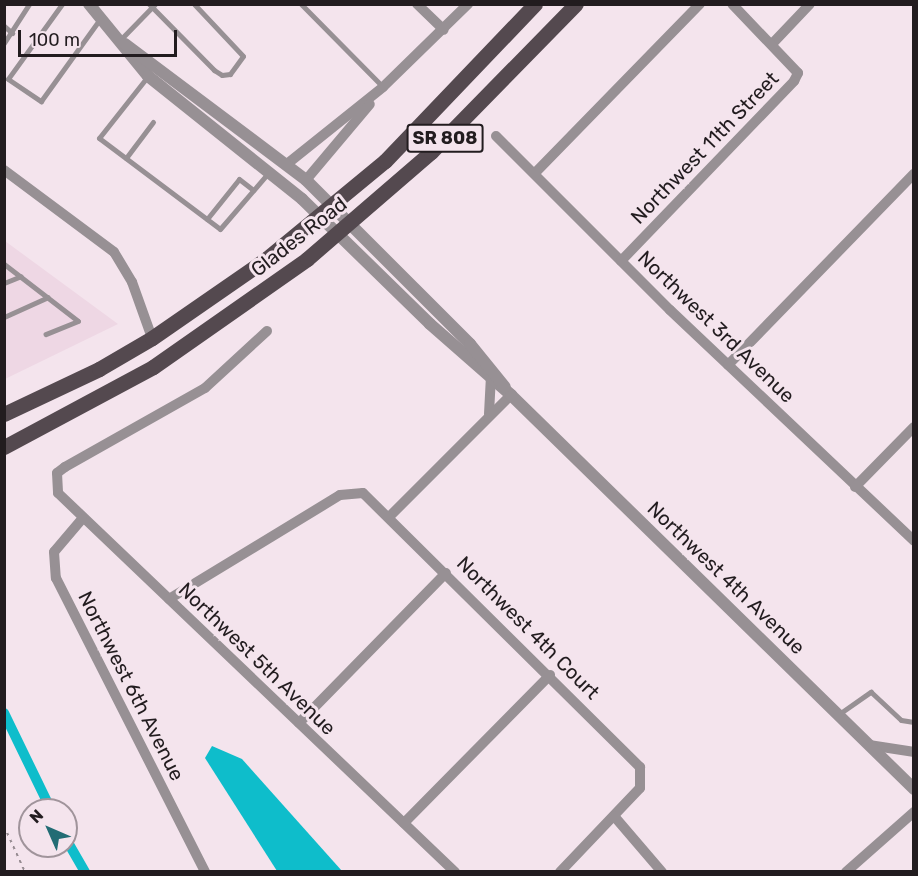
<!DOCTYPE html>
<html>
<head>
<meta charset="utf-8">
<style>
  body { margin:0 }
  #map { position:relative; width:918px; height:876px; overflow:hidden; background:#f4e4ed; font-family:Rubik,sans-serif }
  div>[style] { position:absolute }
  [style*='--x'] { left:calc(var(--x)*1px); top:calc(var(--y)*1px); width:calc(var(--w)*1px); rotate:calc(var(--a)*1deg) }
  .built>* { inset:0; background:#eed7e4 }
  .water>* { inset:0; background:#0ebdcb }
  .canal>* { height:10px; margin:-5px; padding:0 5px; transform-origin:5px; border-radius:5px; background:#0ebdcb }
  .path>* { height:2px; margin-top:-1px; transform-origin:0; background:repeating-linear-gradient(90deg,#968b91 0 3px,transparent 0 7.5px) }
  .service>* { height:5px; margin:-2.5px; padding:0 2.5px; transform-origin:2.5px; border-radius:2.5px; background:#979094 }
  .minor>* { height:10px; margin:-5px; padding:0 5px; transform-origin:5px; border-radius:5px; background:#979094 }
  .tertiary>* { height:12px; margin:-6px; padding:0 6px; transform-origin:6px; border-radius:6px; background:#979094 }
  .primary>* { height:15px; margin:-7.5px; padding:0 7.5px; transform-origin:7.5px; border-radius:7.5px; background:#54494f }
  span { translate:-50% -50%; white-space:nowrap; text-align:center; line-height:1.15; -webkit-text-stroke:6px #f4e4ed; paint-order:stroke }
  .shield-label span { padding:2px 4px; background:#f4e4ed; border:2px solid; border-radius:4px; -webkit-text-stroke-width:0 }
  .shield-label { font-size:18px; color:#221c1f; font-weight:700 }
  .street-label { font-size:20px; color:#221c1f }
  .frame { position:absolute; inset:0; border:6px solid #221c1f; pointer-events:none }
  .north { position:absolute; left:18px; top:798px; width:60px; height:60px; box-sizing:border-box; background:#f4e4ed; border:2px solid #a0949b; border-radius:50%; rotate:315deg; font-size:16px; font-weight:700; line-height:24px; text-align:center; color:#221c1f }
  .north::after { content:''; display:block; margin:auto; width:21px; height:27px; background:#226c74; clip-path:polygon(50% 0,100% 100%,50% 72%,0 100%) }
  .scale { position:absolute; left:18px; top:30px; width:159px; height:27px; box-sizing:border-box; border:3px solid #221c1f; border-top:0; padding-left:8px; font-size:18px; line-height:21px; white-space:nowrap; color:#221c1f; -webkit-text-stroke:4px #f4e4ed; paint-order:stroke }
</style>
</head>
<body>
<div id="map">
  <div class="built">
    <i style="clip-path:polygon(5px 241px,118px 324px,5px 379px)"></i>
  </div>
  <div class="water">
    <i style="clip-path:polygon(212px 746px,242px 759px,342px 871px,277px 871px,205px 758px)"></i>
  </div>
  <div class="canal">
    <i style="--x:4;--y:713;--w:108;--a:64.1"></i>
    <i style="--x:66;--y:839;--w:38;--a:60"></i>
  </div>
  <div class="path">
    <i style="--x:4;--y:826;--w:51;--a:65.5"></i>
  </div>
  <div class="service">
    <i style="--x:62;--y:4;--w:92;--a:125.8"></i>
    <i style="--x:8;--y:79;--w:40;--a:34"></i>
    <i style="--x:41;--y:101;--w:101;--a:-54.3"></i>
    <i style="--x:149;--y:4;--w:93;--a:45.4"></i>
    <i style="--x:214;--y:70;--w:9;--a:32"></i>
    <i style="--x:222;--y:75;--w:8;--a:-7"></i>
    <i style="--x:230;--y:74;--w:22;--a:-54"></i>
    <i style="--x:243;--y:56;--w:71;--a:-133.3"></i>
    <i style="--x:301;--y:4;--w:117;--a:45.3"></i>
    <i style="--x:4;--y:26;--w:11;--a:41"></i>
    <i style="--x:120;--y:40;--w:50;--a:-45.8"></i>
    <i style="--x:4;--y:43;--w:46;--a:-57.3"></i>
    <i style="--x:148;--y:76;--w:79;--a:128.3"></i>
    <i style="--x:99;--y:138;--w:151;--a:36.9"></i>
    <i style="--x:220;--y:229;--w:75;--a:-49.3"></i>
    <i style="--x:126;--y:158;--w:45;--a:-53.1"></i>
    <i style="--x:207;--y:219;--w:51;--a:-51.3"></i>
    <i style="--x:239;--y:179;--w:18;--a:38"></i>
    <i style="--x:4;--y:264;--w:93;--a:37.6"></i>
    <i style="--x:78;--y:321;--w:35;--a:158"></i>
    <i style="--x:4;--y:283;--w:18;--a:-22"></i>
    <i style="--x:4;--y:317;--w:48;--a:-24.4"></i>
    <i style="--x:839;--y:714;--w:39;--a:-35"></i>
    <i style="--x:871;--y:692;--w:41;--a:43"></i>
    <i style="--x:901;--y:720;--w:13;--a:9"></i>
  </div>
  <div class="minor">
    <i style="--x:417;--y:4;--w:37;--a:44"></i>
    <i style="--x:772;--y:44;--w:55;--a:-46.5"></i>
    <i style="--x:496;--y:136;--w:246;--a:45"></i>
    <i style="--x:670;--y:310;--w:336;--a:43.4"></i>
    <i style="--x:287;--y:164;--w:123;--a:-38.7"></i>
    <i style="--x:383;--y:87;--w:119;--a:-44.3"></i>
    <i style="--x:4;--y:170;--w:137;--a:36.7"></i>
    <i style="--x:114;--y:252;--w:35;--a:59"></i>
    <i style="--x:132;--y:282;--w:59;--a:70.3"></i>
    <i style="--x:535;--y:173;--w:236;--a:-45.7"></i>
    <i style="--x:306;--y:180;--w:99;--a:-49.9"></i>
    <i style="--x:621;--y:261;--w:250;--a:-46.1"></i>
    <i style="--x:794;--y:81;--w:9;--a:-63"></i>
    <i style="--x:798;--y:73;--w:95;--a:-133.7"></i>
    <i style="--x:267;--y:331;--w:84;--a:137.4"></i>
    <i style="--x:205;--y:388;--w:161;--a:150.6"></i>
    <i style="--x:65;--y:467;--w:10;--a:143"></i>
    <i style="--x:57;--y:473;--w:20;--a:87"></i>
    <i style="--x:58;--y:493;--w:549;--a:43.67"></i>
    <i style="--x:728;--y:365;--w:267;--a:-45.8"></i>
    <i style="--x:489;--y:414;--w:33;--a:-87"></i>
    <i style="--x:855;--y:487;--w:84;--a:-45.5"></i>
    <i style="--x:390;--y:516;--w:171;--a:-45"></i>
    <i style="--x:82;--y:519;--w:43;--a:130.3"></i>
    <i style="--x:54;--y:552;--w:26;--a:86"></i>
    <i style="--x:56;--y:578;--w:330;--a:63.1"></i>
    <i style="--x:169;--y:599;--w:200;--a:-31.3"></i>
    <i style="--x:340;--y:495;--w:23;--a:-5"></i>
    <i style="--x:363;--y:493;--w:390;--a:44.7"></i>
    <i style="--x:640;--y:767;--w:21;--a:90"></i>
    <i style="--x:640;--y:788;--w:116;--a:133.6"></i>
    <i style="--x:299;--y:723;--w:210;--a:-45.6"></i>
    <i style="--x:869;--y:745;--w:46;--a:8.8"></i>
    <i style="--x:614;--y:816;--w:74;--a:49.4"></i>
    <i style="--x:404;--y:823;--w:208;--a:-45.4"></i>
    <i style="--x:846;--y:872;--w:91;--a:-41.4"></i>
  </div>
  <div class="tertiary">
    <i style="--x:89;--y:4;--w:93;--a:50.7"></i>
    <i style="--x:148;--y:76;--w:197;--a:38.6"></i>
    <i style="--x:302;--y:199;--w:179;--a:44.3"></i>
    <i style="--x:430;--y:324;--w:108;--a:41.2"></i>
    <i style="--x:511;--y:395;--w:564;--a:44.35"></i>
    <i style="--x:125;--y:44;--w:226;--a:36.9"></i>
    <i style="--x:306;--y:180;--w:232;--a:45"></i>
    <i style="--x:470;--y:344;--w:55;--a:50.9"></i>
  </div>
  <div class="primary">
    <i style="--x:4;--y:414;--w:105;--a:-25.3"></i>
    <i style="--x:99;--y:369;--w:61;--a:-30.3"></i>
    <i style="--x:152;--y:338;--w:139;--a:-34.7"></i>
    <i style="--x:266;--y:259;--w:154;--a:-39.5"></i>
    <i style="--x:385;--y:161;--w:217;--a:-46.3"></i>
    <i style="--x:4;--y:447;--w:169;--a:-28.2"></i>
    <i style="--x:153;--y:367;--w:188;--a:-35"></i>
    <i style="--x:307;--y:259;--w:164;--a:-40.8"></i>
    <i style="--x:431;--y:152;--w:207;--a:-45.6"></i>
  </div>
  <div class="shield-label">
    <span style="left:445px;top:138px">SR 808</span>
  </div>
  <div class="street-label">
    <span style="left:705px;top:148px;rotate:-46deg">Northwest 11th Street</span>
    <span style="left:299px;top:237px;rotate:-38deg">Glades Road</span>
    <span style="left:716px;top:327px;rotate:44deg">Northwest 3rd Avenue</span>
    <span style="left:726px;top:578px;rotate:44deg">Northwest 4th Avenue</span>
    <span style="left:528px;top:628px;rotate:45deg">Northwest 4th Court</span>
    <span style="left:257px;top:659px;rotate:44deg">Northwest 5th Avenue</span>
    <span style="left:131px;top:686px;rotate:63deg">Northwest 6th Avenue</span>
  </div>
  <div class="frame"></div>
  <div class="north">N</div>
  <div class="scale">100 m</div>
</div>
</body>
</html>
